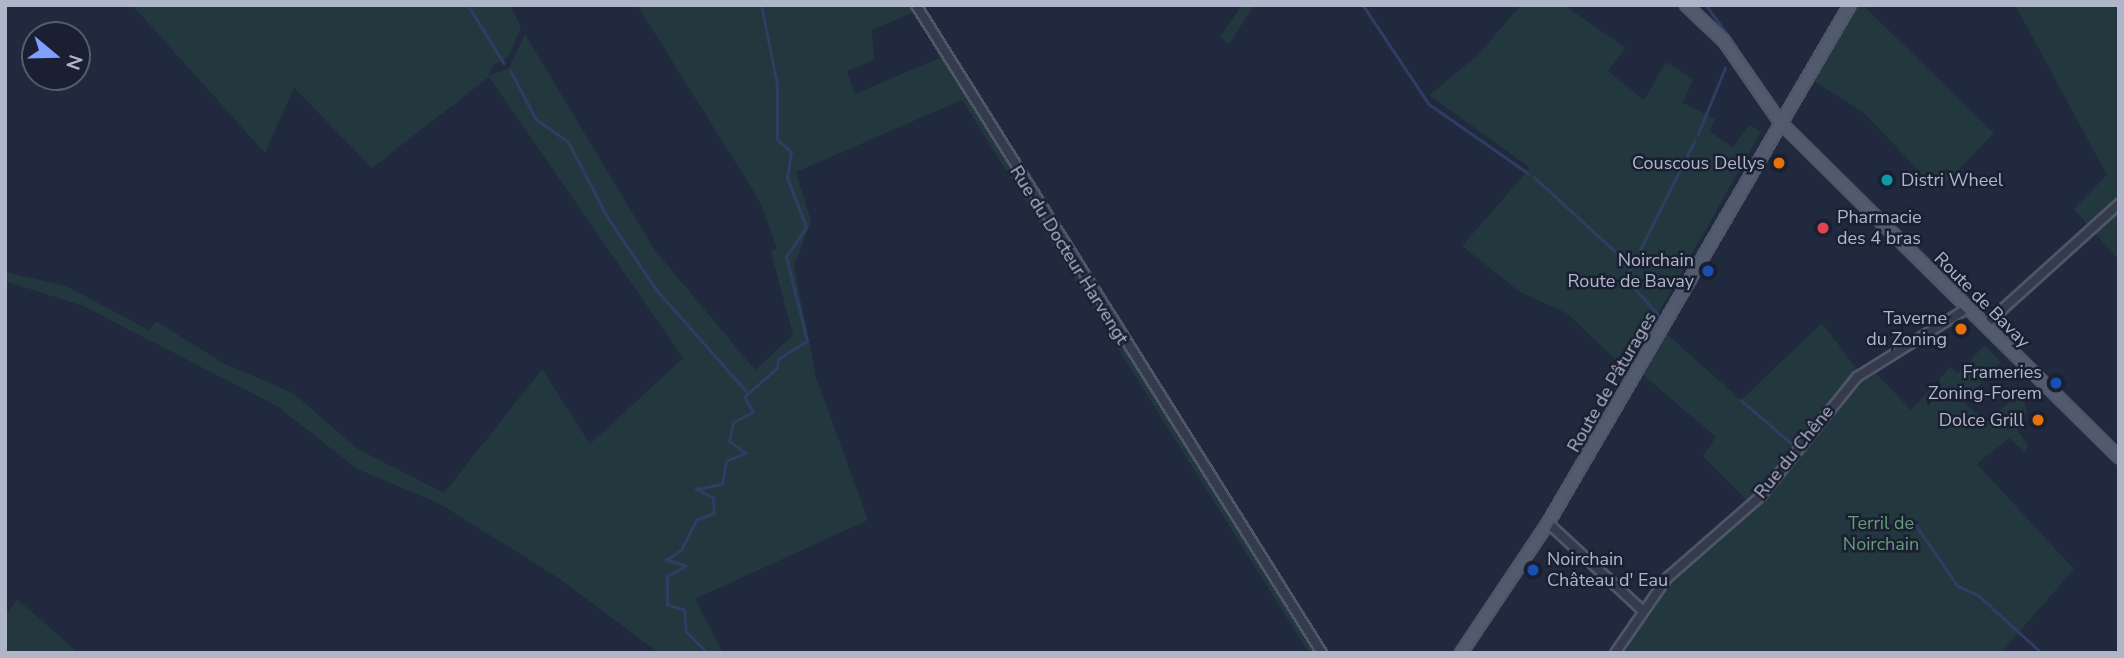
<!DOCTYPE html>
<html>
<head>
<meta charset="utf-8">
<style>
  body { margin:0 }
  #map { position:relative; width:2124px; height:658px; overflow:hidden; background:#20293d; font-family:"Nunito Sans",sans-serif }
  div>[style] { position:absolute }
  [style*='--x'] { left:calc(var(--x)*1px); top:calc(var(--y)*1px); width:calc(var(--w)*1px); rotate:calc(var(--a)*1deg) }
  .green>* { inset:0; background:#22373e }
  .stream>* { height:2.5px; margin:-1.25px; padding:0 1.25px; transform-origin:1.25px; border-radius:1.25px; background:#2f3d62 }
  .roads { filter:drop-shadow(2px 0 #4f5668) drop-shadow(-2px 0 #4f5668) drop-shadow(0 2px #4f5668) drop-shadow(0 -2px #4f5668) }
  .minor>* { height:8px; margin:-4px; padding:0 4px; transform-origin:4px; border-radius:4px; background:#343b4d }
  .major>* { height:10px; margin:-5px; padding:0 5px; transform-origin:5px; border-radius:5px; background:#525a6e }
  .dots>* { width:19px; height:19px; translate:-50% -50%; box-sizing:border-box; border:4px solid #1a2032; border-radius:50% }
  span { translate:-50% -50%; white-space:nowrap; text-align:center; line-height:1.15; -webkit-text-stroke:5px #1a2032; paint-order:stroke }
  .poi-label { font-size:18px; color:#afb6c9 }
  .right { translate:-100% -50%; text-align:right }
  .left { translate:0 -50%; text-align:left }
  .street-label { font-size:18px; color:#afb6c9 }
  .park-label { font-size:18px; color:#649d78 }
  .frame { position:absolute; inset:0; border:7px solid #afb6c9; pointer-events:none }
  .north { position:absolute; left:21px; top:21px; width:70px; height:70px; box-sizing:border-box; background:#1a2032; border:2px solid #565c6e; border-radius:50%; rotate:109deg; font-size:19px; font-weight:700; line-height:28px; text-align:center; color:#afb6c9 }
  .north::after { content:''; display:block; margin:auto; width:24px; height:32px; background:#7f9fff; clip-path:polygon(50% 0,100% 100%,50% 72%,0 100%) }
</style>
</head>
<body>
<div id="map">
  <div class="green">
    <i style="clip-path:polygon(132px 5px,510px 5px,521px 27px,509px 57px,493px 65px,489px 76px,509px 68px,525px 34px,654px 249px,755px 370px,793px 335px,771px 252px,777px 248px,759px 200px,637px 5px,911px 5px,915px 12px,872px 30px,874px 60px,847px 71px,855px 94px,944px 56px,1318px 653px,1309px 653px,962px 100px,796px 172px,811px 221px,794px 266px,816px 377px,868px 520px,695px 599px,723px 653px,659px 653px,557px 577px,438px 503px,357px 469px,277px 406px,83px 306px,5px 281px,5px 272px,66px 286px,149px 330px,156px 321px,223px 363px,293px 393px,358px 449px,444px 493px,542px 369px,590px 444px,683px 358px,489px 77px,372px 168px,294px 88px,265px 153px)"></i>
    <i style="clip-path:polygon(1242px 5px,1254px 5px,1229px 45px,1220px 37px)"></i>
    <i style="clip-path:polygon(1521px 5px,1564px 5px,1626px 48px,1608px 71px,1644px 100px,1666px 62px,1693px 79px,1683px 103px,1715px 119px,1710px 132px,1733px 147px,1749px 125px,1761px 132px,1626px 370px,1568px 314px,1520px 292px,1462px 246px,1530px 168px,1429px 95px,1478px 55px)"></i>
    <i style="clip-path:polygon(1850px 5px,1863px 5px,1994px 133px,1938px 191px,1864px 113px,1809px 78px)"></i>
    <i style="clip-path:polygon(2015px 5px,2119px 5px,2119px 261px,2074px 209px,2107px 175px)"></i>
    <i style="clip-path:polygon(1822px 323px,1860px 373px,1870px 367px,1911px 410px,1950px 367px,1958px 373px,1985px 345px,2001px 362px,1964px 402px,1985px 421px,2022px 393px,2027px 411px,2017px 430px,2028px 445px,2024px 452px,2009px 438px,1977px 464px,2074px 569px,2001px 653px,1615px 653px,1667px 578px,1751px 505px,1703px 456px,1716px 437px,1637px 370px,1661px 329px,1741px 400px)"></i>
    <i style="clip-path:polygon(17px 600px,18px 600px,79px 653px,5px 653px,5px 616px)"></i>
  </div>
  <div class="stream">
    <i style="--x:468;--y:5;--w:68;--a:58.2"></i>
    <i style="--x:1363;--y:5;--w:119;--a:56.3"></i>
    <i style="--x:1429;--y:104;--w:121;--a:34.9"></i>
    <i style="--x:1706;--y:5;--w:51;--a:53.8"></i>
    <i style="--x:511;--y:71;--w:54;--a:62.5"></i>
    <i style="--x:536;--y:119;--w:39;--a:35"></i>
    <i style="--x:568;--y:141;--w:85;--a:62.5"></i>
    <i style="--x:607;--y:216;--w:88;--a:56.1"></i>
    <i style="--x:656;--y:289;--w:139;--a:48.5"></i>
    <i style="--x:1698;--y:134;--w:71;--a:-67.8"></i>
    <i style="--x:1534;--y:177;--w:130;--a:42.5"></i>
    <i style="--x:1640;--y:250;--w:121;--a:-63.4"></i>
    <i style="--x:1626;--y:278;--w:23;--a:-65"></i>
    <i style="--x:1630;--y:283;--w:42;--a:47.9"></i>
    <i style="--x:1741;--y:400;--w:66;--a:40.7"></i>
    <i style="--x:1911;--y:518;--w:83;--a:55.3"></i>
    <i style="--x:1958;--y:586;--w:22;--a:24"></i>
    <i style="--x:1978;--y:595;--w:86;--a:42.2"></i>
    <i style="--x:707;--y:653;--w:30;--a:-135"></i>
    <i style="--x:686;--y:632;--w:22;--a:-95"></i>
    <i style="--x:684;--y:610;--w:18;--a:-164"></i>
    <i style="--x:667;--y:605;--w:29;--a:-90"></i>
    <i style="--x:667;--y:576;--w:21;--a:-28"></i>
    <i style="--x:686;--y:566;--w:21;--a:-163"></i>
    <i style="--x:666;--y:560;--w:18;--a:-34"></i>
    <i style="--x:681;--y:550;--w:34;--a:-63"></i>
    <i style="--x:696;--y:520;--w:19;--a:-21"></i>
    <i style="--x:714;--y:513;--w:15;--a:-94"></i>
    <i style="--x:713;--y:498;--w:19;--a:-152"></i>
    <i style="--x:696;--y:489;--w:26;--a:-11"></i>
    <i style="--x:722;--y:484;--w:23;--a:-80"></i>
    <i style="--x:726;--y:461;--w:21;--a:-23"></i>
    <i style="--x:745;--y:453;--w:20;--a:-143"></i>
    <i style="--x:729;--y:441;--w:19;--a:-78"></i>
    <i style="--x:733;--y:422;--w:22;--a:-27"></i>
    <i style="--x:753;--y:412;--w:17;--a:-121"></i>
    <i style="--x:744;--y:397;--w:44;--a:-41.3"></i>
    <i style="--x:777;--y:368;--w:9;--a:-84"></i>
    <i style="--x:778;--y:359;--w:34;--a:-32"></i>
    <i style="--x:807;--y:341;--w:87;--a:-104"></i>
    <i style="--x:786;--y:257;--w:36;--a:-56"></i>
    <i style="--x:806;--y:227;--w:53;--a:-111.2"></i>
    <i style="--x:787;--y:178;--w:26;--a:-81"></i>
    <i style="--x:791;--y:152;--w:18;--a:-139"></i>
    <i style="--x:777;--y:140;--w:55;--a:-90"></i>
    <i style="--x:777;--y:85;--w:82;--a:-101.3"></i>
  </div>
  <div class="roads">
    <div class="minor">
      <i style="--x:916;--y:5;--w:765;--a:57.93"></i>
      <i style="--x:1985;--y:325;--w:181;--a:-42.1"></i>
      <i style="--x:1548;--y:523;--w:127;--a:42.8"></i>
      <i style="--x:1615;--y:653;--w:91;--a:-55.3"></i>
      <i style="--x:1667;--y:578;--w:125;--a:-41.1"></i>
      <i style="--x:1761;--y:496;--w:153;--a:-51.1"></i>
      <i style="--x:1857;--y:377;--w:131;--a:-31.9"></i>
    </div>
    <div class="major">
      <i style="--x:1686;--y:5;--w:52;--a:43.5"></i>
      <i style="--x:1724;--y:41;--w:98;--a:55.3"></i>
      <i style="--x:1780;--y:122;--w:477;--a:44.7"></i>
      <i style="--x:1461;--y:653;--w:156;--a:-56.2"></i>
      <i style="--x:1548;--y:523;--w:600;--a:-59.76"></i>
    </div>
  </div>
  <div class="dots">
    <i style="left:1779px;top:163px;background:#e8710a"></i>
    <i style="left:1887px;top:180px;background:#0f9aa8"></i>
    <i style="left:1823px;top:228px;background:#e0444e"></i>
    <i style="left:1708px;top:271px;background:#1a4fb4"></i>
    <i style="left:1961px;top:329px;background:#e8710a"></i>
    <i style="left:2056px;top:383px;background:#1a4fb4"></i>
    <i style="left:2038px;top:420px;background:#e8710a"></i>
    <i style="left:1533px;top:570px;background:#1a4fb4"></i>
  </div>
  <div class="poi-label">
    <span class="right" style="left:1765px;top:163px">Couscous Dellys</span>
    <span class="left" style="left:1901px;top:180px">Distri Wheel</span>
    <span class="left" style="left:1837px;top:228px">Pharmacie<br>des 4 bras</span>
    <span class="right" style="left:1694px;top:271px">Noirchain<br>Route de Bavay</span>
    <span class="right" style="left:1947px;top:329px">Taverne<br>du Zoning</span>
    <span class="right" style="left:2042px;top:383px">Frameries<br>Zoning-Forem</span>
    <span class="right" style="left:2024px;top:420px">Dolce Grill</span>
    <span class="left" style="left:1547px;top:570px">Noirchain<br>Château d' Eau</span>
  </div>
  <div class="street-label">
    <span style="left:1069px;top:255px;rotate:58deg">Rue du Docteur Harvengt</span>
    <span style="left:1982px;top:300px;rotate:45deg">Route de Bavay</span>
    <span style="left:1612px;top:382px;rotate:-60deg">Route de Pâturages</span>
    <span style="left:1794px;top:452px;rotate:-51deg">Rue du Chêne</span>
  </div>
  <div class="park-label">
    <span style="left:1881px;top:534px">Terril de<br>Noirchain</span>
  </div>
  <div class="frame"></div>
  <div class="north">N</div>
</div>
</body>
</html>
